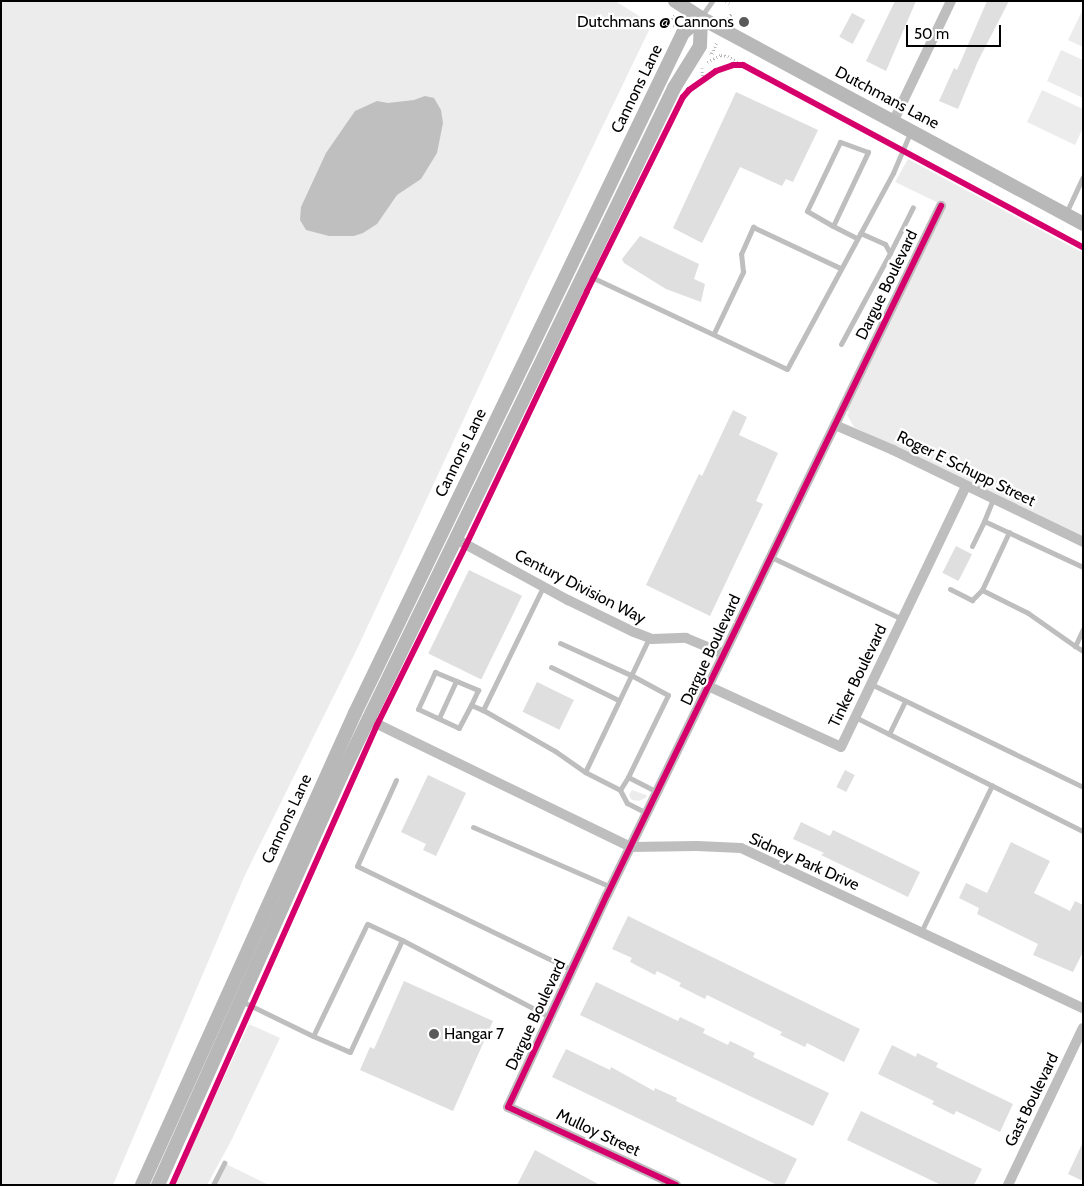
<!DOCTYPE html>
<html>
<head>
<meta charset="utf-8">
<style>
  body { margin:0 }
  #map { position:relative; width:1084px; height:1186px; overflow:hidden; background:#fff; font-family:Cabin,sans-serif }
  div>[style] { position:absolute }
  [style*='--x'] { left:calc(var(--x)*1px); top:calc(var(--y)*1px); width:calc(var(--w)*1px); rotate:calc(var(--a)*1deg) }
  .green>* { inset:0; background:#ececec }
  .water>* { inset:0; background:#bfbfbf }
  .building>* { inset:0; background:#dfdfdf; transform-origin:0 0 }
  .path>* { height:2.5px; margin-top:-1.25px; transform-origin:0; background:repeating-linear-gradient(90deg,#b9b9b9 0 1px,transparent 0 3.5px) }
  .lane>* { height:5px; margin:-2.5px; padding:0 2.5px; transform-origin:2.5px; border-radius:2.5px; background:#bebebe }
  .street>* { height:10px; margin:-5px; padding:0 5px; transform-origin:5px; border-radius:5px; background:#bebebe }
  .secondary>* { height:14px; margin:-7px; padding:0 7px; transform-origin:7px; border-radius:7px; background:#b8b8b8 }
  .cycleway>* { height:6px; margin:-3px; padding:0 3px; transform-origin:3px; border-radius:3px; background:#d6006c }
  .dots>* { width:14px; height:14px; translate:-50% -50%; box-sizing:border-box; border:2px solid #fff; border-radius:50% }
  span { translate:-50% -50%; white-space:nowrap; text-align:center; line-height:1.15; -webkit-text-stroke:4.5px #fff; paint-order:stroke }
  .poi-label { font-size:16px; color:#000 }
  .right { translate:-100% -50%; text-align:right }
  .left { translate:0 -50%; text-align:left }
  .street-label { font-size:16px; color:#000 }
  .frame { position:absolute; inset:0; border:2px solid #000; pointer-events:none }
  .scale { position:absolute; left:906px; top:25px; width:95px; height:22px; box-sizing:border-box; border:2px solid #000; border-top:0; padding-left:6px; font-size:15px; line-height:18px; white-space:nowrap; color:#000; -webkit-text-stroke:4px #fff; paint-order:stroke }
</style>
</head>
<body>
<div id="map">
  <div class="green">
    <i style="clip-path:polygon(1px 1px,615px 1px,652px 24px,527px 283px,357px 649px,245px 875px,113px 1185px,1px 1185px)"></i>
    <i style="clip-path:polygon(1083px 9px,1083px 47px,1068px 40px)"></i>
    <i style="clip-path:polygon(1061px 50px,1083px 60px,1083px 98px,1047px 81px)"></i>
    <i style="clip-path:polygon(1042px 90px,1083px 109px,1083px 128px,1075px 145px,1027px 122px)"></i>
    <i style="clip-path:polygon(908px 159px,1083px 253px,1083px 540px,854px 427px,847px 415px,849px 412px,845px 408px,943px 205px,895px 182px)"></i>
    <i style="clip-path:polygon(632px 790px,646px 795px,647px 797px,639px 801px,632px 800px,629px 795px)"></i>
    <i style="clip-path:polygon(249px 1024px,280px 1038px,231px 1141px,207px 1185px,174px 1185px)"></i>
    <i style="clip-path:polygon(224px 1163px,269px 1185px,214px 1185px)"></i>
  </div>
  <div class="water">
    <i style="clip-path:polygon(425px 96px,434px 98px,441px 110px,443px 123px,437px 153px,421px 179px,397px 195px,377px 224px,363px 233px,354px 236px,329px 236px,306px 230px,300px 220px,301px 207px,326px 153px,355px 111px,377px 101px,388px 103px,414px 100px)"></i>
  </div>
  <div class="building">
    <i style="clip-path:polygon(895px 1px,916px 1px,886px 71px,866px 61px)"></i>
    <i style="clip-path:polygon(987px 1px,1009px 1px,978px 61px,958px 109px,939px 101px,954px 68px,957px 70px)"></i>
    <i style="left:852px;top:13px;width:15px;height:27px;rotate:28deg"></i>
    <i style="clip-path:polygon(736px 92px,818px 130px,793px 182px,786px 179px,782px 186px,740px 167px,702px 243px,673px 228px)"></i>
    <i style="clip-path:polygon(640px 236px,699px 264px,694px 279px,705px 284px,701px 302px,666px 289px,624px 263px,622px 259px)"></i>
    <i style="clip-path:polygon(733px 410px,747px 417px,739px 435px,778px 453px,756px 501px,763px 504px,710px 616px,646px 585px,699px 474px,702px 476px)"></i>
    <i style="left:956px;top:546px;width:18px;height:30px;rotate:27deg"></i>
    <i style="left:469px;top:570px;width:59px;height:93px;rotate:26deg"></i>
    <i style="left:537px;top:682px;width:41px;height:33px;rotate:26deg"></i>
    <i style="left:845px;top:770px;width:11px;height:19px;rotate:27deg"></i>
    <i style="clip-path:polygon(428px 775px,466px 793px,436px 856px,423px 850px,426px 844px,401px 832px)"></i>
    <i style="clip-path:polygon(801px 822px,830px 836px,833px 830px,920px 872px,908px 897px,821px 855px,824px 853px,793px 839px)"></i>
    <i style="clip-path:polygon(1011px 842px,1050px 861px,1034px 893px,1070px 911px,1075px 901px,1083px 905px,1083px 952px,1073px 972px,1033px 955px,1038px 944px,977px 914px,979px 908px,959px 898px,966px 883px,987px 893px)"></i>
    <i style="clip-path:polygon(628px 916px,860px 1029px,844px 1062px,807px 1043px,805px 1047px,780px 1035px,782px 1032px,707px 995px,705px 999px,679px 986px,681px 983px,657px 971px,655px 975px,630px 962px,632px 958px,612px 949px)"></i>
    <i style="clip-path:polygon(404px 981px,493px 1021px,453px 1111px,360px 1070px,370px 1047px,374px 1049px)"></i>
    <i style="clip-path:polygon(596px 982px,678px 1021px,680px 1017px,705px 1029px,703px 1033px,728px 1045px,730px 1041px,755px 1053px,753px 1057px,829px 1093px,813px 1126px,580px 1015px)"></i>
    <i style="clip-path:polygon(892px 1045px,916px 1057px,917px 1053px,938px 1063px,936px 1067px,1013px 1104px,1000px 1132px,956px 1111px,954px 1115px,932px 1104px,934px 1101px,878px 1074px)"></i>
    <i style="clip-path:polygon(566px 1049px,610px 1070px,611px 1067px,654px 1091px,655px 1088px,677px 1098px,676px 1101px,797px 1159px,784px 1185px,777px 1185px,552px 1077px)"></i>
    <i style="clip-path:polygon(861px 1111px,982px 1169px,974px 1185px,941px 1185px,847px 1140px)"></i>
    <i style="clip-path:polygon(1083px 1142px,1083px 1181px,1068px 1174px)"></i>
    <i style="clip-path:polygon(535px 1150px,600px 1185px,517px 1185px)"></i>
  </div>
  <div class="path">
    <i style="--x:726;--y:1;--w:4;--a:34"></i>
    <i style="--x:728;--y:18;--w:6;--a:-51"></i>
    <i style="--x:674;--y:26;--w:7;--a:-164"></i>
    <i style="--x:667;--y:24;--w:13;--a:-51"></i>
    <i style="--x:710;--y:53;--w:2;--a:27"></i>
    <i style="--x:712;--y:54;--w:14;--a:-69"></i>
    <i style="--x:707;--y:62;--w:16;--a:-27"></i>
    <i style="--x:721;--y:55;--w:7;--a:8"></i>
    <i style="--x:728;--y:56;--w:17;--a:31"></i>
    <i style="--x:702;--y:68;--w:11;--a:85"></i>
  </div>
  <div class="lane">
    <i style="--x:701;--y:17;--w:19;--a:-55"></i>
    <i style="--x:1066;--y:213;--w:40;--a:-65"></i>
    <i style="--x:833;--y:226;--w:82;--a:-64.7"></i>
    <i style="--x:868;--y:152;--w:30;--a:-160"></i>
    <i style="--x:840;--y:142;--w:76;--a:115.6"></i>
    <i style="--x:807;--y:211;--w:30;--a:30"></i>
    <i style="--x:833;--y:226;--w:27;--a:27"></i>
    <i style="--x:890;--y:253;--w:51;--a:-63.4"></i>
    <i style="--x:585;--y:274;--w:223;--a:25.2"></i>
    <i style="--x:787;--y:369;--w:223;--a:-61.6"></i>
    <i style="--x:893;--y:173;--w:43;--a:-67"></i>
    <i style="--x:714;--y:333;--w:68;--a:-64.6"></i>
    <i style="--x:743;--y:272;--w:18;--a:-96"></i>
    <i style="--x:741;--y:254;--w:30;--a:-66"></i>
    <i style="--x:753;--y:227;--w:96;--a:25.2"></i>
    <i style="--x:841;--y:344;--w:103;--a:-61.7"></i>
    <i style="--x:890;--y:253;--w:10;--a:-119"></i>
    <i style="--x:885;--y:244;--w:27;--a:-156"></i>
    <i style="--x:993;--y:499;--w:24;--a:112"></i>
    <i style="--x:984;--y:521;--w:109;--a:24.9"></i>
    <i style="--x:1009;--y:532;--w:64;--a:115"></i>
    <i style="--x:982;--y:590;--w:51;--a:26.6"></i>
    <i style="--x:1028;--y:613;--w:57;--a:35.1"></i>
    <i style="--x:972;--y:546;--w:28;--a:-64"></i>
    <i style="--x:771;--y:557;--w:145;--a:25.3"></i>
    <i style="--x:543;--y:587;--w:137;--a:116"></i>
    <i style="--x:483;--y:710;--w:83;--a:29.7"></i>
    <i style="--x:555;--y:751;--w:37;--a:35"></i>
    <i style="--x:950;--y:589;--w:25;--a:27"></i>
    <i style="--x:972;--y:600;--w:14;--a:-45"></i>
    <i style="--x:1083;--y:629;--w:19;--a:115"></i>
    <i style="--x:1075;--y:646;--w:9;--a:32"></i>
    <i style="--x:649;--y:638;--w:148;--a:115.5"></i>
    <i style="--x:585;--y:772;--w:39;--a:27"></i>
    <i style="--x:620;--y:790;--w:15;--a:-58"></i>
    <i style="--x:628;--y:777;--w:34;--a:27"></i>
    <i style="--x:560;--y:643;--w:78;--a:24.3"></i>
    <i style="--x:631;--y:675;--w:42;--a:28.4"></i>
    <i style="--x:668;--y:695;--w:91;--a:116"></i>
    <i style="--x:551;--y:667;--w:75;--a:26.2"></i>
    <i style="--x:871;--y:684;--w:236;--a:25.9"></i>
    <i style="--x:471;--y:705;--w:26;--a:118"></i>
    <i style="--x:459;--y:728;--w:45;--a:-155.1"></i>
    <i style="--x:418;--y:709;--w:41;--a:-65.3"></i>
    <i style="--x:435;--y:672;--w:47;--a:22.7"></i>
    <i style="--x:478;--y:690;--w:17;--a:115"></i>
    <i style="--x:471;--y:705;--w:13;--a:23"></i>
    <i style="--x:855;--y:717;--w:255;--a:26.6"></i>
    <i style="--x:439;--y:718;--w:41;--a:-65.3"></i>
    <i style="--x:889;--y:734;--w:37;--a:-64"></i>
    <i style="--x:396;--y:780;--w:94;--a:114.4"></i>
    <i style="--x:357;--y:866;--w:239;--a:25.8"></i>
    <i style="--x:620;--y:790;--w:15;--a:62"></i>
    <i style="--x:627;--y:803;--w:22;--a:27"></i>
    <i style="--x:473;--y:827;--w:150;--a:23.5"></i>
    <i style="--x:921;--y:932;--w:163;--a:-64.2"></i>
    <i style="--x:402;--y:940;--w:167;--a:27.5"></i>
    <i style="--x:241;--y:1001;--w:80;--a:25.9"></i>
    <i style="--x:313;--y:1036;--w:40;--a:23.4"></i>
    <i style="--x:350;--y:1052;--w:123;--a:-65.1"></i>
    <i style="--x:402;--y:940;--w:38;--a:-155"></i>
    <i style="--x:367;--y:924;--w:124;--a:115.7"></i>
    <i style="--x:213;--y:1185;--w:25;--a:-63"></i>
  </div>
  <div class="street">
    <i style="--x:894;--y:120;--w:132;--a:-64.4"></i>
    <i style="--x:835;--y:425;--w:63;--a:23.3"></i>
    <i style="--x:893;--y:450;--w:211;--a:25.8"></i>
    <i style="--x:456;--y:539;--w:128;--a:28.6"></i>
    <i style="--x:568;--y:600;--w:73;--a:25.9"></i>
    <i style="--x:634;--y:632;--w:19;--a:21"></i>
    <i style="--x:652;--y:639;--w:34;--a:-2"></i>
    <i style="--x:686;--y:638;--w:41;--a:22.8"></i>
    <i style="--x:708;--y:686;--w:146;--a:24.6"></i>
    <i style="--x:841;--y:747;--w:289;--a:-64.4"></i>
    <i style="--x:369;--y:720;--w:291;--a:25.9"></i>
    <i style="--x:631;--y:847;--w:66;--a:-0.9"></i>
    <i style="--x:697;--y:846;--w:44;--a:2.6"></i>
    <i style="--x:741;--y:848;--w:378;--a:25.1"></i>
    <i style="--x:676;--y:1185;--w:185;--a:-155.1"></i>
    <i style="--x:508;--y:1107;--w:234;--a:-65"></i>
    <i style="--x:607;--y:895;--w:766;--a:-64.14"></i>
    <i style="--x:1008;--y:1185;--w:174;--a:-64.5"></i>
  </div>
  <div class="secondary">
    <i style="--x:675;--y:1;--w:31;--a:33"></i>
    <i style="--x:701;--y:18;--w:434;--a:28.3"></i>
    <i style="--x:142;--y:1185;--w:518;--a:-65.71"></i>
    <i style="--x:355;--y:713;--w:755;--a:-64.25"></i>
    <i style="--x:683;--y:33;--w:23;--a:-40"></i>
    <i style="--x:158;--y:1185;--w:448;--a:-65.9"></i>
    <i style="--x:341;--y:776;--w:764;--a:-64.17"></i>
    <i style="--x:674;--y:88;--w:49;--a:-58.2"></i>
    <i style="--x:700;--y:46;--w:28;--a:-88"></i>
  </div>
  <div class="cycleway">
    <i style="--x:172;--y:1185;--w:504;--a:-65.98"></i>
    <i style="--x:377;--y:725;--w:201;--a:-63.7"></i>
    <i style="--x:466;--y:545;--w:281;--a:-64.5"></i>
    <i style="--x:587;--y:291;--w:216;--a:-63.7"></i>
    <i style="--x:683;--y:97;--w:9;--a:-49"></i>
    <i style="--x:689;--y:90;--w:33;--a:-35"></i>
    <i style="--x:716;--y:71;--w:18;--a:-19"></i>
    <i style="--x:733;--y:65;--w:10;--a:0"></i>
    <i style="--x:743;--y:65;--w:386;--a:28.2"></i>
    <i style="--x:676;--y:1185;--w:185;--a:-155.1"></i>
    <i style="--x:508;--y:1107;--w:234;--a:-65"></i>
    <i style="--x:607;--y:895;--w:766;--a:-64.14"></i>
  </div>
  <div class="dots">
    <i style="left:744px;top:22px;background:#595959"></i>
    <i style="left:434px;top:1034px;background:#595959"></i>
  </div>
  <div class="poi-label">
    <span class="right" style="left:734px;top:22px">Dutchmans @ Cannons</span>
    <span class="left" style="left:444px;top:1034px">Hangar 7</span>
  </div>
  <div class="street-label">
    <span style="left:637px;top:89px;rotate:-64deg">Cannons Lane</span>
    <span style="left:887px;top:98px;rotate:28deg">Dutchmans Lane</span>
    <span style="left:887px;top:285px;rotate:-64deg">Dargue Boulevard</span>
    <span style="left:461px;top:453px;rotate:-64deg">Cannons Lane</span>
    <span style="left:966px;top:469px;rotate:26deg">Roger E Schupp Street</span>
    <span style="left:580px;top:587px;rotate:27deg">Century Division Way</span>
    <span style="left:711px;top:650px;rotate:-65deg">Dargue Boulevard</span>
    <span style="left:858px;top:676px;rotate:-64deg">Tinker Boulevard</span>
    <span style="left:287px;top:819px;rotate:-65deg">Cannons Lane</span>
    <span style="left:804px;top:862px;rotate:24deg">Sidney Park Drive</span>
    <span style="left:536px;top:1015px;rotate:-65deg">Dargue Boulevard</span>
    <span style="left:1032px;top:1100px;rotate:-64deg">Gast Boulevard</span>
    <span style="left:598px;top:1133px;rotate:25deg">Mulloy Street</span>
  </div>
  <div class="frame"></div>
  <div class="scale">50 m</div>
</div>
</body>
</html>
